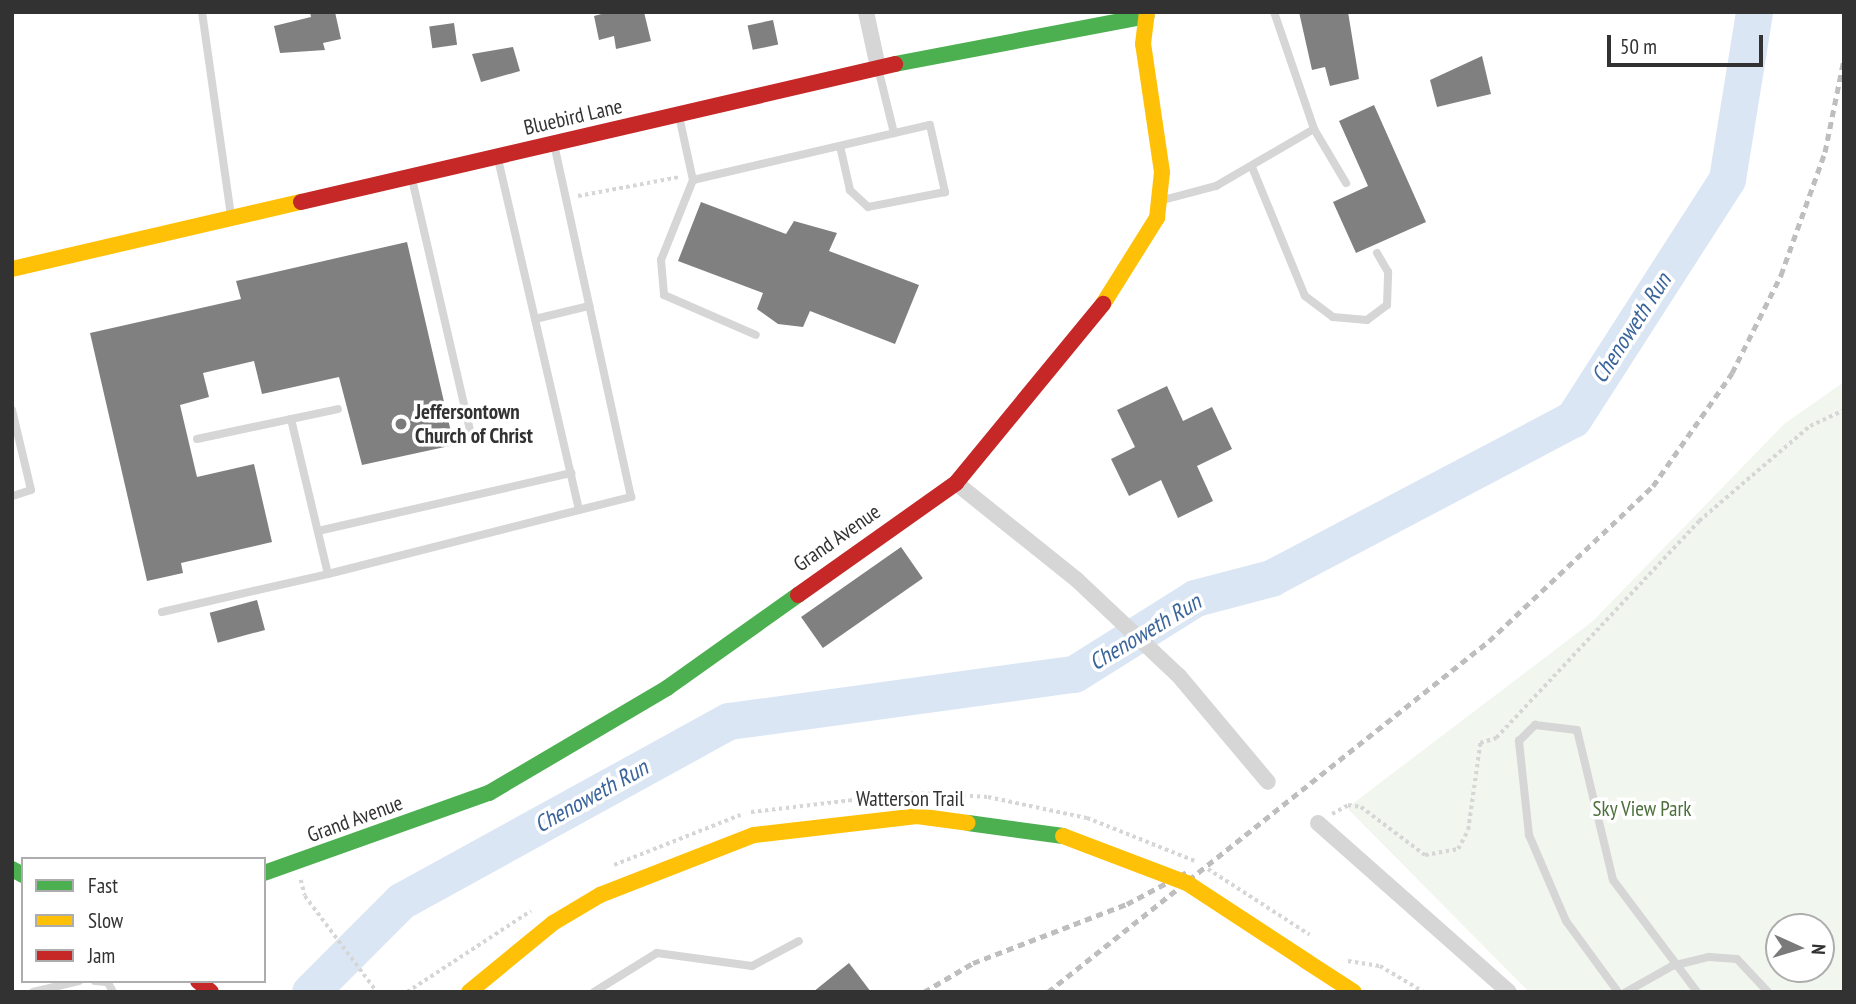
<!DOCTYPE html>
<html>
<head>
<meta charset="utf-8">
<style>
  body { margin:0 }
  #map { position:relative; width:1856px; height:1004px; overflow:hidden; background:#fff; font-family:"PT Sans Narrow",sans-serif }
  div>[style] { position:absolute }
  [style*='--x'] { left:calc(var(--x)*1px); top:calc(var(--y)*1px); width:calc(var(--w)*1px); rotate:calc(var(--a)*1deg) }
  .green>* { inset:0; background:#f1f6ee }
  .river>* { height:37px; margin:-18.5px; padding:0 18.5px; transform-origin:18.5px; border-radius:18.5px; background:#dbe6f4 }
  .building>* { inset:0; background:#808080; transform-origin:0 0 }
  .path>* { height:3.5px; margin-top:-1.75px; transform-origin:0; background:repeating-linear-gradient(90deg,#d6d6d6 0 3.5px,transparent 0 7px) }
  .lane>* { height:8px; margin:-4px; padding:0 4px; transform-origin:4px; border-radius:4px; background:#d6d6d6 }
  .street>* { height:16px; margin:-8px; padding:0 8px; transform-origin:8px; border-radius:8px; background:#d6d6d6 }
  .fast>* { height:16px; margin:-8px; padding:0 8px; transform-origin:8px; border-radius:8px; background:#4caf50 }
  .slow>* { height:16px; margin:-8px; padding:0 8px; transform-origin:8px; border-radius:8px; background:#ffc107 }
  .jam>* { height:16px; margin:-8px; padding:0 8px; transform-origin:8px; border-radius:8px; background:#c62828 }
  .rail>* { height:5px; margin-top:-2.5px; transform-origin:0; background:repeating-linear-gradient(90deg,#bebebe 0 7px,transparent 0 12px) }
  .path-bridge>* { height:3.5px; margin-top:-1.75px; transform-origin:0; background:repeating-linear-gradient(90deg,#d6d6d6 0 3.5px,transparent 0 7px) }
  .slow-bridge>* { height:16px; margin:-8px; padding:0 8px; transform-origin:8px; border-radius:8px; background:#ffc107 }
  .dots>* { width:19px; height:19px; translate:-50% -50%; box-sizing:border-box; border:4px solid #fff; border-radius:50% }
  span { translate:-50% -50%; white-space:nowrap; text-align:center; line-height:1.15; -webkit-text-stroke:7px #fff; paint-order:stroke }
  .street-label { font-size:21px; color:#323232 }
  .poi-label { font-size:21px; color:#323232; font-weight:700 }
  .left { translate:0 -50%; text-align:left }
  .park-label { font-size:21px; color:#4c713c }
  .water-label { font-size:23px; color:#3a649a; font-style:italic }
  .frame { position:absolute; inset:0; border:14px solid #323232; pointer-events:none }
  .legend { position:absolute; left:21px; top:857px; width:245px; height:126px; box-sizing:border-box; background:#fff; border:2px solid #adadad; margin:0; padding:9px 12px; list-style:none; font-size:21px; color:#323232 }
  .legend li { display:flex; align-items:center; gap:14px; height:35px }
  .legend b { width:35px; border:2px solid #adadad }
  .north { position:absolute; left:1765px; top:913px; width:70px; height:70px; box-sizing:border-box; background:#fff; border:2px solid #adadad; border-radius:50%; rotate:94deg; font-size:19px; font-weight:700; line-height:28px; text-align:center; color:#323232 }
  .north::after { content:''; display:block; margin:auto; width:24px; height:32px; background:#7a7a7a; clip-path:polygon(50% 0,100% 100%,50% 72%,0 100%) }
  .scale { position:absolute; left:1607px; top:35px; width:156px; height:32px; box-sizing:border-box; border:4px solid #323232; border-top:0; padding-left:9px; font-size:21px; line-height:24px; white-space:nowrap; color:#323232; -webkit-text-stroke:5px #fff; paint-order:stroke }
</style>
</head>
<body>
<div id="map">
  <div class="green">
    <i style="clip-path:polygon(evenodd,1844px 382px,1844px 992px,1529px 992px,1347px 808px,1593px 621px,1784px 424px,1844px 382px,1779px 927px,1821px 927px,1821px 969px,1779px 969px,1779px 927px)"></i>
  </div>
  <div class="river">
    <i style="--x:310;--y:992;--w:129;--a:-45"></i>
    <i style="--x:401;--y:901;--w:374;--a:-28.8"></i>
    <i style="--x:729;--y:721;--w:348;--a:-7.8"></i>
    <i style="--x:1074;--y:674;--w:143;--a:-32.1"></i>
    <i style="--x:1195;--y:598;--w:79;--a:-14.7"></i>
    <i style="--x:1271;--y:578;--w:341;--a:-27.8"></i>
    <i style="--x:1573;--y:419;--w:285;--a:-57.3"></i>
    <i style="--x:1727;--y:179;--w:169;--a:-80.8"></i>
  </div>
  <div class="building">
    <i style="clip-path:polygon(310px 12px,335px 12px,341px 39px,323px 43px,325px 50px,280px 53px,274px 26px,311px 17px)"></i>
    <i style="clip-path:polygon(609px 12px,644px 12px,651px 41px,616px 49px,614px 36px,599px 40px,594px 16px)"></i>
    <i style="clip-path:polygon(1299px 12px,1348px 12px,1359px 79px,1330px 86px,1325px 67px,1312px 70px)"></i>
    <i style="left:773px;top:20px;width:25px;height:26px;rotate:78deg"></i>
    <i style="left:454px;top:23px;width:22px;height:25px;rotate:82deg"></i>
    <i style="clip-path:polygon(513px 47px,520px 71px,481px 82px,472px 54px)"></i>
    <i style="clip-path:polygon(1482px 56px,1491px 94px,1437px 107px,1430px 80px)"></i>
    <i style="clip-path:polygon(1374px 105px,1426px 222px,1356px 253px,1333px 202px,1368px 186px,1339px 121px)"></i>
    <i style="clip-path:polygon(701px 202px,786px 234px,794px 221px,837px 233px,829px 251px,919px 285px,895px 344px,810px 311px,803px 327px,778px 324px,757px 309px,763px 293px,678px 261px)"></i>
    <i style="clip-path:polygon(407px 242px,454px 445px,362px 465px,339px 377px,262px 394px,254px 361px,203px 373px,209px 397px,180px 405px,197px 477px,254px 464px,272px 542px,181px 563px,183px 573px,147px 581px,90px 333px,241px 299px,236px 281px)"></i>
    <i style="clip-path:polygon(1167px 386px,1183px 421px,1212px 407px,1232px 449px,1197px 466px,1213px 501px,1178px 518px,1161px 480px,1129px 496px,1111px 459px,1135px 447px,1117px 410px)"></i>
    <i style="left:901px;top:547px;width:38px;height:122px;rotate:55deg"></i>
    <i style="left:257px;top:600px;width:31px;height:49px;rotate:75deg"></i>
    <i style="clip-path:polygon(849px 963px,871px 992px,813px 992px)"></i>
  </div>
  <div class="path">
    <i style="--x:578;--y:196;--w:104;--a:-10.6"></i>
    <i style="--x:921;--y:793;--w:67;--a:3.4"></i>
    <i style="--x:988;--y:797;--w:101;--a:12"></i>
    <i style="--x:751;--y:812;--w:163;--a:-6.7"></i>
    <i style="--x:1332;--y:814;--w:18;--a:-29"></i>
    <i style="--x:1348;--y:805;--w:13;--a:9"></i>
    <i style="--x:1361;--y:807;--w:80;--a:36.9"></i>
    <i style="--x:1425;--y:855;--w:34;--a:-10"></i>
    <i style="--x:1458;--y:849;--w:21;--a:-62"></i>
    <i style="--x:1468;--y:830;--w:88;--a:-82.1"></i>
    <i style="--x:1480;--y:743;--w:17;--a:-17"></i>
    <i style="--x:1496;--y:738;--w:297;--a:-46.9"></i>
    <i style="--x:1699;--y:521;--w:146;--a:-40.6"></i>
    <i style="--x:1810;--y:426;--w:38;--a:-25"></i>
    <i style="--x:614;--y:865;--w:136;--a:-21.6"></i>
    <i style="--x:301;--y:880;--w:16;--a:76"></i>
    <i style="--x:305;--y:896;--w:120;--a:53.1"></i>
    <i style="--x:1348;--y:961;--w:32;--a:9"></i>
    <i style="--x:1380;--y:966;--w:51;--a:30.6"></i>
    <i style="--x:407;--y:992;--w:148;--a:-33.2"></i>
  </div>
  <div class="lane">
    <i style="--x:202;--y:12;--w:207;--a:81.9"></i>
    <i style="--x:1274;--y:12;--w:124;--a:71.1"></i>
    <i style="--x:878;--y:68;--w:67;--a:76.2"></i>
    <i style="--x:679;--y:116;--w:66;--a:77.7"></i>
    <i style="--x:693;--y:180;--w:86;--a:111.8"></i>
    <i style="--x:661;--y:260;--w:35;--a:85"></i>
    <i style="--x:664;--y:295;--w:100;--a:23.5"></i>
    <i style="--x:498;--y:159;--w:360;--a:77"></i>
    <i style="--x:579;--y:510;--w:54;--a:-14"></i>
    <i style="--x:631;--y:497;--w:360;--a:-102.3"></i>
    <i style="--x:1252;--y:167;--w:139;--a:67.7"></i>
    <i style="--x:1305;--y:296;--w:35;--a:37"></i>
    <i style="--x:1333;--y:317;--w:34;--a:5"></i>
    <i style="--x:1367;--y:320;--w:25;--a:-37"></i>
    <i style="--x:1387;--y:305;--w:33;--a:-88"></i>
    <i style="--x:1388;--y:272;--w:22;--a:-120"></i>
    <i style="--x:412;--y:179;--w:258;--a:77"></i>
    <i style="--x:693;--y:180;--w:243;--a:-13.1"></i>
    <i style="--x:930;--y:125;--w:69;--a:77.4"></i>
    <i style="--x:945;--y:192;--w:78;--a:169"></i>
    <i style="--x:868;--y:207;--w:25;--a:-137"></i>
    <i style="--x:850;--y:190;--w:45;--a:-102.8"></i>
    <i style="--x:1163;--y:200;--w:55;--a:-14.8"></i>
    <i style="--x:1216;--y:186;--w:113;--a:-30.2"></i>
    <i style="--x:1314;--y:129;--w:63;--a:59.3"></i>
    <i style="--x:535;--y:319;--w:56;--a:-13.5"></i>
    <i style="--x:12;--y:410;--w:82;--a:76.6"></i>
    <i style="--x:31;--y:490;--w:20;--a:162"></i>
    <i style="--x:291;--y:419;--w:159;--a:76.6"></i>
    <i style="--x:328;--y:574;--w:259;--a:-14.3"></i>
    <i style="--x:197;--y:439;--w:144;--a:-12"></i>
    <i style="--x:318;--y:531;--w:260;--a:-12.9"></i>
    <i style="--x:162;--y:612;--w:170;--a:-12.9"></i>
    <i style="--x:95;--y:981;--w:11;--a:5"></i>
    <i style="--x:107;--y:981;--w:13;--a:61"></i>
    <i style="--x:33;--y:992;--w:47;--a:-13.4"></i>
    <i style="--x:594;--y:992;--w:74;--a:-31.8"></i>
    <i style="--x:657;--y:953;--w:96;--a:7.8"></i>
    <i style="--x:752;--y:966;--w:53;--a:-28"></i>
    <i style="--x:1618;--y:992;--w:88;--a:-126.2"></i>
    <i style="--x:1566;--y:921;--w:94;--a:-113.3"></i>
    <i style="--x:1529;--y:835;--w:95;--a:-96.1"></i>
    <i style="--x:1519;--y:741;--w:23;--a:-45"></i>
    <i style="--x:1535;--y:725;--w:42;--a:6.8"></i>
    <i style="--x:1577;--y:730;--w:154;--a:76.5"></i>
    <i style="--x:1613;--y:880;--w:140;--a:53.1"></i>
    <i style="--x:1626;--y:992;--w:53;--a:-29.5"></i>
    <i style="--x:1672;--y:966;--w:38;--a:-14"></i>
    <i style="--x:1709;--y:957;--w:28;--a:4"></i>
    <i style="--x:1737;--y:959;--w:45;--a:46.8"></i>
  </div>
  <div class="street">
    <i style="--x:866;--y:12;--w:56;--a:77.7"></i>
    <i style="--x:956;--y:483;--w:154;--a:38.7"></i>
    <i style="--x:1076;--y:579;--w:141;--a:43.3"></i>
    <i style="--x:1179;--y:676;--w:138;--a:50"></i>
    <i style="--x:1318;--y:823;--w:255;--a:41.5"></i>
  </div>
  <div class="fast">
    <i style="--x:895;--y:64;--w:256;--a:-10.8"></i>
    <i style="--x:968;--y:823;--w:96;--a:7.8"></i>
    <i style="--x:12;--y:869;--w:13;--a:29"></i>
    <i style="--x:264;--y:873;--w:239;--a:-19.6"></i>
    <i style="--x:489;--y:793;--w:207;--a:-30.5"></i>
    <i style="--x:667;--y:688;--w:161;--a:-35.4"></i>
  </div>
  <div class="slow">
    <i style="--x:12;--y:269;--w:297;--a:-13.1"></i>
    <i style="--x:1103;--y:304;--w:102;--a:-57.9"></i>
    <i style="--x:1157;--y:218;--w:46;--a:-83.8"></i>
    <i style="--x:1162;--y:172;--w:129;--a:-98.4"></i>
    <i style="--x:1143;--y:44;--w:32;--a:-83"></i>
    <i style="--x:1306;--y:961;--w:57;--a:32.9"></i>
    <i style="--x:469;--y:992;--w:109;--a:-39.4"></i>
    <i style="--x:553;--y:923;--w:55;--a:-30.8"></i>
    <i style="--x:600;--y:895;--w:165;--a:-21.3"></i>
    <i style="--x:754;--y:835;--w:164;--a:-6.6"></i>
    <i style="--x:917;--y:816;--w:51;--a:7.8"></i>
  </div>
  <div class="jam">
    <i style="--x:301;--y:202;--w:610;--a:-13.08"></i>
    <i style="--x:798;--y:595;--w:194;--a:-35.3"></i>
    <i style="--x:956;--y:483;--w:232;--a:-50.6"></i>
    <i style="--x:198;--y:981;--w:17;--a:40"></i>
  </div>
  <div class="rail">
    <i style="--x:924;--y:992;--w:57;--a:-30.6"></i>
    <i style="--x:973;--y:963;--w:165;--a:-21"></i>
    <i style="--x:1127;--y:904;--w:68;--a:-28.1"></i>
    <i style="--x:1048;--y:992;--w:564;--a:-38.52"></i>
    <i style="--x:1489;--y:641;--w:226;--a:-43.4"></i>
    <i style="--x:1653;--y:486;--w:138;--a:-55"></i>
    <i style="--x:1732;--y:373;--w:110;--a:-63.4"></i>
    <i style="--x:1781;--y:275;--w:131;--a:-70.3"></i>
    <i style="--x:1825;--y:152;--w:95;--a:-78.5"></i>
  </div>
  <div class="path-bridge">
    <i style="--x:1087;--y:818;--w:116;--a:21.7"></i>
    <i style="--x:1208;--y:869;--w:121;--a:32.9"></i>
  </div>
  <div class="slow-bridge">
    <i style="--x:1063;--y:836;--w:133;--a:20.8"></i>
    <i style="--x:1187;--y:883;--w:142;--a:33.2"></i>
  </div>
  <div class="dots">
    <i style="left:401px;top:424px;background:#7a7a7a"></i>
  </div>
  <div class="street-label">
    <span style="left:573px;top:117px;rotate:-13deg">Bluebird Lane</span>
    <span style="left:837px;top:538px;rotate:-35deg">Grand Avenue</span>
    <span style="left:910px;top:799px">Watterson Trail</span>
    <span style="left:355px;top:819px;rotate:-20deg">Grand Avenue</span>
  </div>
  <div class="poi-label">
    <span class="left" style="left:415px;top:424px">Jeffersontown<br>Church of Christ</span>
  </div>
  <div class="park-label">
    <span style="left:1642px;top:809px">Sky View Park</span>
  </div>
  <div class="water-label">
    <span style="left:1631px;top:328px;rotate:-57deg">Chenoweth Run</span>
    <span style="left:1145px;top:632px;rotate:-31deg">Chenoweth Run</span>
    <span style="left:591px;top:796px;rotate:-29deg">Chenoweth Run</span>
  </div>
  <div class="frame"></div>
  <ul class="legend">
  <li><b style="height:9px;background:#4caf50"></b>Fast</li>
  <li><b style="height:9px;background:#ffc107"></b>Slow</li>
  <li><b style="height:9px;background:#c62828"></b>Jam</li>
  </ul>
  <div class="north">N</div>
  <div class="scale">50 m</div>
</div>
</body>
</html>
